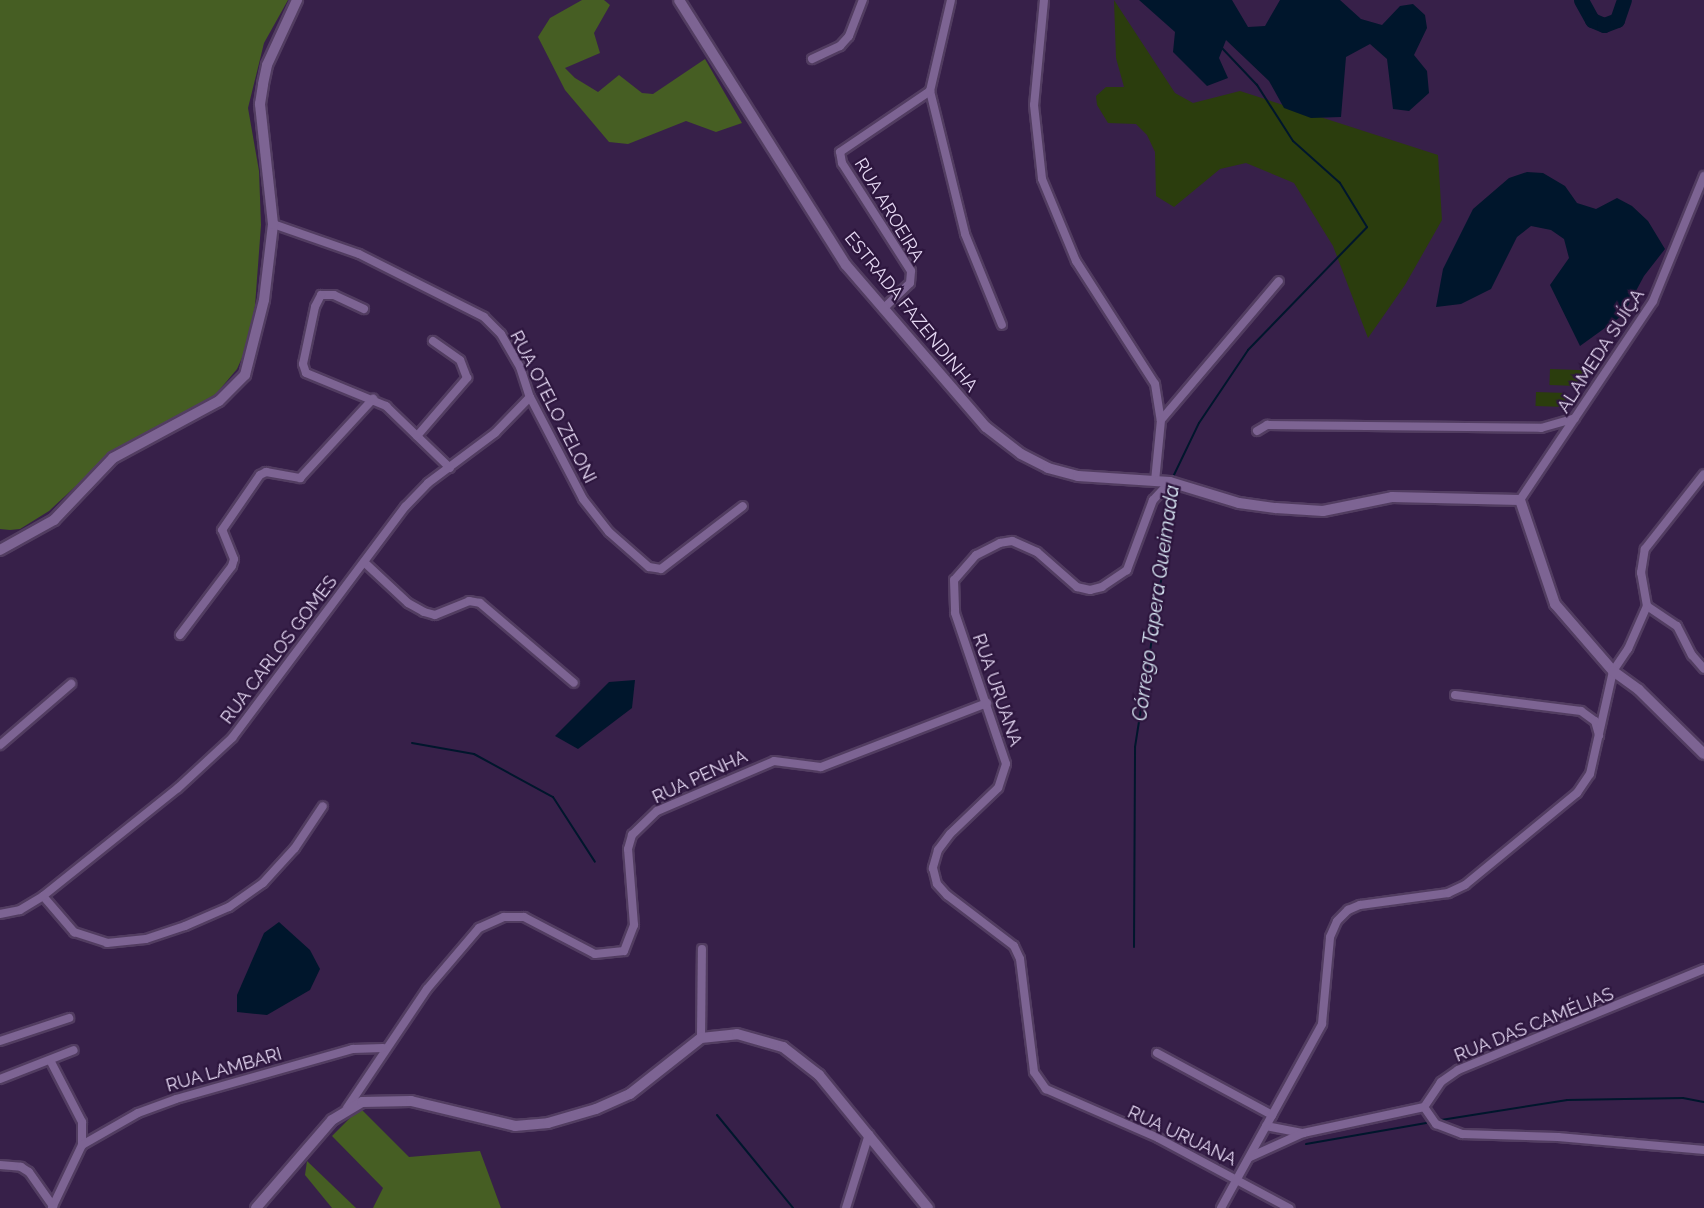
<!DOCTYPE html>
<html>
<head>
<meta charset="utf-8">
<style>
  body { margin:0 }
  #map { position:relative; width:1704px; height:1208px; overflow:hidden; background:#372049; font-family:Raleway,sans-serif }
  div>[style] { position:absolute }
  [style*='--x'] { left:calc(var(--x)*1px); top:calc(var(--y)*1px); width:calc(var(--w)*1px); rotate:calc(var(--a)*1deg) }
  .green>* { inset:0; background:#2b3d0d; transform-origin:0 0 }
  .forest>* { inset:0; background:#465e23 }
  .water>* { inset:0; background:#00162c }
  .stream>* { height:2px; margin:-1px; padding:0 1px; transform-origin:1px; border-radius:1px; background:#00162c }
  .river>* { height:15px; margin:-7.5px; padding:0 7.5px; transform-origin:7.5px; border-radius:7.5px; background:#00162c }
  .roads { filter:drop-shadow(2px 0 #523d61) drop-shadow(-2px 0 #523d61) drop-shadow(0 2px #523d61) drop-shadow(0 -2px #523d61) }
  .street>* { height:8px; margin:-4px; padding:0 4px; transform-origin:4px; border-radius:4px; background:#7d6493 }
  .secondary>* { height:10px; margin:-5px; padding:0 5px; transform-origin:5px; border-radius:5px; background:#7d6493 }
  span { translate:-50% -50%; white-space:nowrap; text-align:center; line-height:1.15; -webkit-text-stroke:4.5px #2d163e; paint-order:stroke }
  .street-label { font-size:18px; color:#e5d8f3 }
  .water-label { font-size:20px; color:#d6e4f2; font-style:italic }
</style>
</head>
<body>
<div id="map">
  <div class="green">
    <i style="clip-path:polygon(1114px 0,1175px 93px,1193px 103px,1240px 91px,1438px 155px,1442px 220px,1405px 285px,1368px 338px,1333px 246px,1294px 183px,1246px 163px,1220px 169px,1174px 207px,1156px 196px,1155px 152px,1147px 135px,1136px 124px,1108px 123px,1097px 105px,1096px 96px,1106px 87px,1124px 87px,1116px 58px)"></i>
    <i style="left:1550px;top:369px;width:35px;height:16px;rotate:2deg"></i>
    <i style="left:1536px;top:392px;width:30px;height:14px;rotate:2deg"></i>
  </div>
  <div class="forest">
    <i style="clip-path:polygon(0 0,288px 0,264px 43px,248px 108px,259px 171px,261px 225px,255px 306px,246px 349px,237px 369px,216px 394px,107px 457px,49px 511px,20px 529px,10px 530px,0 529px)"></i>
    <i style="clip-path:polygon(582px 0,604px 0,610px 5px,594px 33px,600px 53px,565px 68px,575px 78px,598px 92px,619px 75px,642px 93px,653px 94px,705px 59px,742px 123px,716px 132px,686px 121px,628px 144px,609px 142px,565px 90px,538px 37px,550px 18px)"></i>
    <i style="clip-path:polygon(360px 1108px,409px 1157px,480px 1151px,501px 1208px,373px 1208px,383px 1188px,332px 1136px)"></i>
    <i style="clip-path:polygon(307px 1161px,356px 1208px,332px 1208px,305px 1175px)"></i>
  </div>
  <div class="water">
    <i style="clip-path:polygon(1139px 0,1232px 0,1248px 27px,1265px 26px,1280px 0,1340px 0,1361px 19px,1382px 25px,1400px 6px,1413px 4px,1425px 15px,1427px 28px,1414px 55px,1427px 71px,1429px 93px,1409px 111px,1393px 109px,1387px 59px,1370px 44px,1346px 57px,1341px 117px,1311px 118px,1284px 108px,1269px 81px,1226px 40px,1219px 58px,1228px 78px,1207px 86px,1173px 52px,1175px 32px)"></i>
    <i style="clip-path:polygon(1527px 172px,1543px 173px,1565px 186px,1577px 203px,1596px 209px,1617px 198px,1632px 206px,1648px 221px,1665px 249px,1644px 276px,1623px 315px,1580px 346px,1550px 285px,1569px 258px,1564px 239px,1551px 230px,1531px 226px,1517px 237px,1491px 289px,1461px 304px,1436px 307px,1443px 269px,1473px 209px,1509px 178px)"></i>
    <i style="clip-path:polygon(635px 680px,632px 708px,578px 749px,555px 736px,609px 682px)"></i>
    <i style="clip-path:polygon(279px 922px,310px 950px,320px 969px,310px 990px,267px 1015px,237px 1012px,237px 995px,264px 933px)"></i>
  </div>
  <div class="stream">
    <i style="--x:1172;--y:479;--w:62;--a:-64.3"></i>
    <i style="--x:1199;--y:423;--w:88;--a:-56.1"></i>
    <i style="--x:1248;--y:350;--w:171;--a:-45.9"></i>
    <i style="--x:1367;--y:227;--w:52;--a:-121.5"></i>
    <i style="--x:1340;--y:183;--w:63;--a:-138.2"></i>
    <i style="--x:1293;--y:141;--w:67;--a:-122.7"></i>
    <i style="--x:1257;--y:85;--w:52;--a:-133.5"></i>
    <i style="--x:412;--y:743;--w:63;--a:10.1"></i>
    <i style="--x:474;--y:754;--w:90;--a:28.6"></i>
    <i style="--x:553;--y:797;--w:77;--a:57.1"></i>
    <i style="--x:1134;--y:947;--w:200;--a:-89.7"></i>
    <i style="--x:1135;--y:747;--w:174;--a:-81.1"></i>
    <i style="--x:1162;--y:575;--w:87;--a:-84.7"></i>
    <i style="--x:717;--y:1115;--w:120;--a:50.7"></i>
    <i style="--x:1441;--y:1120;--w:128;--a:-9"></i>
    <i style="--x:1567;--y:1100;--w:116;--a:-1"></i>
    <i style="--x:1683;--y:1098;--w:21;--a:11"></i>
    <i style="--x:1306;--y:1144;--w:122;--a:-9.9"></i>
  </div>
  <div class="river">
    <i style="--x:1581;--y:0;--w:23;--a:61"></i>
    <i style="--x:1592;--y:20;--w:13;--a:23"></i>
    <i style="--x:1604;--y:25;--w:14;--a:-21"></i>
    <i style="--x:1617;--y:20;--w:21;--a:-71"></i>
  </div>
  <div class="roads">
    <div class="street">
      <i style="--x:1044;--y:0;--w:105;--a:95.4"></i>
      <i style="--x:1034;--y:105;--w:74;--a:83.8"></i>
      <i style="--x:1042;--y:179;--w:89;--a:67.5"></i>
      <i style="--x:1076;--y:261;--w:146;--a:57.3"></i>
      <i style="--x:1155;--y:384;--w:36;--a:81"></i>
      <i style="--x:1161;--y:420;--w:61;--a:95.6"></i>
      <i style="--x:812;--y:59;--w:31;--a:-25"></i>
      <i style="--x:840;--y:46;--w:13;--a:-48"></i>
      <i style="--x:849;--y:36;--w:39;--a:-69"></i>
      <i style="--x:930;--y:91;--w:147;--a:76.2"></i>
      <i style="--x:965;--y:234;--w:98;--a:67.9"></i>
      <i style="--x:930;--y:91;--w:93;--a:-77"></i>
      <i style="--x:273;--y:224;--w:91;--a:19.2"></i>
      <i style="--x:359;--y:254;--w:140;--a:26.7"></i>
      <i style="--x:484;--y:317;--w:24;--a:45"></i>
      <i style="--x:501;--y:334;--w:38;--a:60"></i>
      <i style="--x:520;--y:367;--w:32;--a:72"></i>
      <i style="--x:530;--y:397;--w:115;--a:62.5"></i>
      <i style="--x:583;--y:499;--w:42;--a:51.8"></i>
      <i style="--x:609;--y:532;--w:53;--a:41.2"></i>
      <i style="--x:649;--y:567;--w:12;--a:9"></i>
      <i style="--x:661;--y:569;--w:103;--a:-37.5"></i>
      <i style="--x:364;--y:309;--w:33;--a:-155"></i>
      <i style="--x:334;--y:295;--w:13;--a:180"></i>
      <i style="--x:321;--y:295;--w:13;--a:117"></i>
      <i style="--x:315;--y:307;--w:58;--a:101.9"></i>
      <i style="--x:303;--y:364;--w:9;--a:72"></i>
      <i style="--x:306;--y:373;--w:87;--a:22.4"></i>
      <i style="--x:386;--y:406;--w:89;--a:44.1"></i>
      <i style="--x:883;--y:309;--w:37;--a:-44"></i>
      <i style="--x:910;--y:283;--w:12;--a:-85"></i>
      <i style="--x:911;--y:271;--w:128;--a:-122.6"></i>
      <i style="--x:842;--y:163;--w:11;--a:-100"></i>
      <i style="--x:840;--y:152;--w:109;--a:-34.1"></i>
      <i style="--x:1161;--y:420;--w:182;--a:-49.7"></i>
      <i style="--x:1257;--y:431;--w:12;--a:-31"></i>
      <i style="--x:1267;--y:425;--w:274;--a:0.6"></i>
      <i style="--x:1541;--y:428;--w:35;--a:-16"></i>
      <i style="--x:417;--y:436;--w:77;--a:-49.2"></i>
      <i style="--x:467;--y:378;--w:19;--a:-111"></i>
      <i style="--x:460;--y:360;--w:33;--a:-145"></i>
      <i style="--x:1170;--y:482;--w:25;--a:133"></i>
      <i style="--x:1153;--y:500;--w:75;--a:110.4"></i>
      <i style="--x:1127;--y:570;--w:30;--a:146"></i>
      <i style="--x:1102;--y:587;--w:12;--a:166"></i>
      <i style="--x:1090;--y:590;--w:13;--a:-167"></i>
      <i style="--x:1077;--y:587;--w:53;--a:-138.8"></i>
      <i style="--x:1037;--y:552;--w:27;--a:-156"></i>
      <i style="--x:1012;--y:541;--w:12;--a:171"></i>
      <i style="--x:1000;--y:543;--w:27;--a:153"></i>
      <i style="--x:976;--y:555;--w:33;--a:131"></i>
      <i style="--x:954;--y:580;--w:33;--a:88"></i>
      <i style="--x:955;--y:613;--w:159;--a:71.3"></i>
      <i style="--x:1006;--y:764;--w:25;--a:108"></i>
      <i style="--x:998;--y:788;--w:66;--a:136.2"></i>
      <i style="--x:950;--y:834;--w:20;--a:127"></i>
      <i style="--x:938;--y:850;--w:19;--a:106"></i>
      <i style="--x:933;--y:868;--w:16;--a:76"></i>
      <i style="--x:937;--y:884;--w:15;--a:48"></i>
      <i style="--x:947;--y:895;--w:84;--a:37.3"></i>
      <i style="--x:1014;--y:946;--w:14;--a:65"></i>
      <i style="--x:1020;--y:959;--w:114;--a:82.9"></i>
      <i style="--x:1034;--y:1072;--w:21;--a:55"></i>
      <i style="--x:1046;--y:1089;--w:122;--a:23.6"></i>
      <i style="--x:1158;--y:1138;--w:149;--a:28.1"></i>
      <i style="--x:1520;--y:500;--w:239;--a:-56.2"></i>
      <i style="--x:1653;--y:301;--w:135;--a:-67.8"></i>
      <i style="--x:364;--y:562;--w:60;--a:43"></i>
      <i style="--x:408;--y:603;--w:18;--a:29"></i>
      <i style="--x:424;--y:612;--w:11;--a:15"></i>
      <i style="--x:435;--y:615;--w:37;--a:-22"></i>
      <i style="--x:469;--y:601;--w:11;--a:10"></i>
      <i style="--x:480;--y:603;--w:123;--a:40.4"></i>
      <i style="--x:1647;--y:606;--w:36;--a:34"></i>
      <i style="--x:1677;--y:626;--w:33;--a:63"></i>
      <i style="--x:1692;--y:655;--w:18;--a:49"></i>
      <i style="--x:180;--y:635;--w:86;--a:-53"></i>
      <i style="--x:232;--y:566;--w:7;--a:-74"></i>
      <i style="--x:234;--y:559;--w:31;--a:-112"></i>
      <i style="--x:222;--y:530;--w:67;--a:-55.4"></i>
      <i style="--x:260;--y:475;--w:7;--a:-27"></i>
      <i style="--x:266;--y:472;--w:35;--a:10"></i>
      <i style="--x:300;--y:478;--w:108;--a:-47.3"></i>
      <i style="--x:1455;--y:695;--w:127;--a:7.2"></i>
      <i style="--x:1581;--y:711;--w:17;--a:36"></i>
      <i style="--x:1595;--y:721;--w:15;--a:74"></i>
      <i style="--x:0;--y:745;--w:94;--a:-40.7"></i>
      <i style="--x:43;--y:896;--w:48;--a:49.3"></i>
      <i style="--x:74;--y:932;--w:35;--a:18"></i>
      <i style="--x:107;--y:943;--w:39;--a:-6"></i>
      <i style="--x:146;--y:939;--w:41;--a:-18.4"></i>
      <i style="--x:185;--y:926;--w:48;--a:-23.4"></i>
      <i style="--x:229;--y:907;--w:42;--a:-35.2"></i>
      <i style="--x:263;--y:883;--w:47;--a:-47.6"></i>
      <i style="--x:295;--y:848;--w:50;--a:-56.3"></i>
      <i style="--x:0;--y:914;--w:20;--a:-11"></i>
      <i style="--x:20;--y:910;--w:27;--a:-31"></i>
      <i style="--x:43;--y:896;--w:173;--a:-38.7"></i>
      <i style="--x:178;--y:788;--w:74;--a:-42.8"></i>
      <i style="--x:232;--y:738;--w:289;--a:-53.2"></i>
      <i style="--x:405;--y:507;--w:33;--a:-46"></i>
      <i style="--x:428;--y:483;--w:84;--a:-36.7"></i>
      <i style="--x:495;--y:433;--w:50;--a:-45.8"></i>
      <i style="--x:1704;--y:969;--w:266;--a:157.7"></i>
      <i style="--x:1458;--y:1070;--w:21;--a:145"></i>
      <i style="--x:1441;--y:1082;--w:30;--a:124"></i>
      <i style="--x:1424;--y:1107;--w:21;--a:55"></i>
      <i style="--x:1436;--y:1124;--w:28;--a:21"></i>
      <i style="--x:1462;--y:1134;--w:96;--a:1.8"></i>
      <i style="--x:1558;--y:1137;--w:147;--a:5.1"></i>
      <i style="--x:701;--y:1038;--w:89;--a:-89.4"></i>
      <i style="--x:0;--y:1041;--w:73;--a:-18.4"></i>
      <i style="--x:1157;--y:1053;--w:131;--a:28.3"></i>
      <i style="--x:50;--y:1060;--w:70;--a:62.7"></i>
      <i style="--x:82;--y:1122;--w:23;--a:90"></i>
      <i style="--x:82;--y:1145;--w:70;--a:115.5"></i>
      <i style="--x:0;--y:1079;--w:79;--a:-21.4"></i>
      <i style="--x:347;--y:1108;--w:143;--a:-56.1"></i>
      <i style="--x:427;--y:989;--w:80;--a:-49.6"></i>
      <i style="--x:479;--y:928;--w:27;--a:-24"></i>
      <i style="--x:504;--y:917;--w:20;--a:0"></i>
      <i style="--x:524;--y:917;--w:80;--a:27.5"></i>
      <i style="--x:595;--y:954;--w:29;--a:-6"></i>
      <i style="--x:624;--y:951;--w:28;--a:-69"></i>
      <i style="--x:634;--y:925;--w:76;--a:-94.5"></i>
      <i style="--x:628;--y:849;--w:15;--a:-74"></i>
      <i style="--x:632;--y:835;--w:35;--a:-44"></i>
      <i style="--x:657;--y:811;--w:127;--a:-23.1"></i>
      <i style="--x:774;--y:761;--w:47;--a:7.3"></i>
      <i style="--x:821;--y:767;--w:178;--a:-21.1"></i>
      <i style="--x:1266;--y:1126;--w:38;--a:11"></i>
      <i style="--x:1303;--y:1133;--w:124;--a:-12.1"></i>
      <i style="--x:82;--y:1145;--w:64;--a:-29.7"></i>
      <i style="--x:138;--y:1113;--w:40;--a:-20.2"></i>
      <i style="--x:176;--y:1099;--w:184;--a:-15.8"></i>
      <i style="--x:353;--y:1049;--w:30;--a:-2"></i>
      <i style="--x:1250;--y:1157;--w:58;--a:-24.4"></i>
      <i style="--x:0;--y:1165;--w:21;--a:5"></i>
      <i style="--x:21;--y:1167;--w:9;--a:32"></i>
      <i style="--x:29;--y:1172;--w:42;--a:54.8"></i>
      <i style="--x:846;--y:1208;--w:77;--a:-72.7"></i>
      <i style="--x:1221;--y:1208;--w:210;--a:-61.2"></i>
      <i style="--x:1322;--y:1024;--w:87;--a:-84.7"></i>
      <i style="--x:1330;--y:937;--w:17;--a:-66"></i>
      <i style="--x:1337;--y:921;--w:16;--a:-45"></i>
      <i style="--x:1348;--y:910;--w:13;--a:-23"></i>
      <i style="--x:1360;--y:905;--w:89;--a:-7.8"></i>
      <i style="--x:1448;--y:893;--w:19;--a:-25"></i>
      <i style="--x:1465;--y:885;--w:145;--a:-39.4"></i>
      <i style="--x:1577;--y:793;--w:23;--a:-56"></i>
      <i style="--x:1590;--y:774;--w:106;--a:-77.4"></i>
      <i style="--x:1613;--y:671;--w:27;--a:-56"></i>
      <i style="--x:1628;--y:649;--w:47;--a:-66.2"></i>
      <i style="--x:1647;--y:606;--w:34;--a:-100"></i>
      <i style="--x:1641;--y:573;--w:24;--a:-81"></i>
      <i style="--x:1645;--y:549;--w:95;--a:-51.8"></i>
    </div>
    <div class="secondary">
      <i style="--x:679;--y:0;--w:313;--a:57.8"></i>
      <i style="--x:846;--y:265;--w:214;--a:49.2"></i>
      <i style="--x:986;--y:427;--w:44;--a:37.6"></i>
      <i style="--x:1021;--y:454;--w:30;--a:27"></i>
      <i style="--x:1048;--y:468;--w:31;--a:15"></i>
      <i style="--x:1078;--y:476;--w:92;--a:3.7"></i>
      <i style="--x:1170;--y:482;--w:72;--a:16.9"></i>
      <i style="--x:1239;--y:503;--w:37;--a:8"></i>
      <i style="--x:1276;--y:508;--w:47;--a:3.7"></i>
      <i style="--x:1323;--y:511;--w:70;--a:-11.5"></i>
      <i style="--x:1392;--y:497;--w:128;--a:1.3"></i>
      <i style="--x:1520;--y:500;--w:110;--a:71.4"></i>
      <i style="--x:1555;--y:604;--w:89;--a:49.1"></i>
      <i style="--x:1613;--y:671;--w:32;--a:36"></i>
      <i style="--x:1639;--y:690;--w:91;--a:44.6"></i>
      <i style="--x:0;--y:550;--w:62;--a:-29.1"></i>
      <i style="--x:54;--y:520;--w:86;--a:-46.4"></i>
      <i style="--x:113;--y:458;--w:120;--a:-28.3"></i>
      <i style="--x:219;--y:401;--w:37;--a:-45"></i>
      <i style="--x:245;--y:375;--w:77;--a:-75.8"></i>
      <i style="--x:264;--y:300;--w:77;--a:-83.2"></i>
      <i style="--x:273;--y:224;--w:121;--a:-96.2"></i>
      <i style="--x:260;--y:104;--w:20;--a:-81"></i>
      <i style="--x:263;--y:84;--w:19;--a:-78"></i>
      <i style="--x:267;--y:65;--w:72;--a:-65.2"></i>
      <i style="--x:256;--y:1208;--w:116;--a:-49.2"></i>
      <i style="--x:332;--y:1120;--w:35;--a:-31"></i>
      <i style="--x:362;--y:1102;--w:49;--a:-1.2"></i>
      <i style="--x:411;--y:1101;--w:107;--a:13.5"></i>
      <i style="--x:515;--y:1126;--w:33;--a:-5"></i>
      <i style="--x:548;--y:1123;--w:50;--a:-16.3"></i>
      <i style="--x:596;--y:1109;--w:37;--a:-24"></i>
      <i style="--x:630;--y:1094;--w:90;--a:-38.3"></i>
      <i style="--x:701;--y:1038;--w:36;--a:-6"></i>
      <i style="--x:737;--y:1034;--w:48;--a:15.8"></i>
      <i style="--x:783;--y:1047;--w:46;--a:37.9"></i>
      <i style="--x:819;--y:1075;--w:172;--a:50.7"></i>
    </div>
  </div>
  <div class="street-label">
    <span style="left:889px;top:210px;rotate:59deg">RUA AROEIRA</span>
    <span style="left:911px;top:312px;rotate:51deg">ESTRADA FAZENDINHA</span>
    <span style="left:1601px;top:351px;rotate:-57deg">ALAMEDA SUÍÇA</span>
    <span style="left:553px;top:407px;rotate:63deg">RUA OTELO ZELONI</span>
    <span style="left:279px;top:650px;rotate:-53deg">RUA CARLOS GOMES</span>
    <span style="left:997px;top:690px;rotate:71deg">RUA URUANA</span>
    <span style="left:700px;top:777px;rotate:-25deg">RUA PENHA</span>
    <span style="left:1534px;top:1025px;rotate:-22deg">RUA DAS CAMÉLIAS</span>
    <span style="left:224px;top:1070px;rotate:-16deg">RUA LAMBARI</span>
    <span style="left:1182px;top:1136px;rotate:25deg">RUA URUANA</span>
  </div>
  <div class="water-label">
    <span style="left:1156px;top:603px;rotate:-82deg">Córrego Tapera Queimada</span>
  </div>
</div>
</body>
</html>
